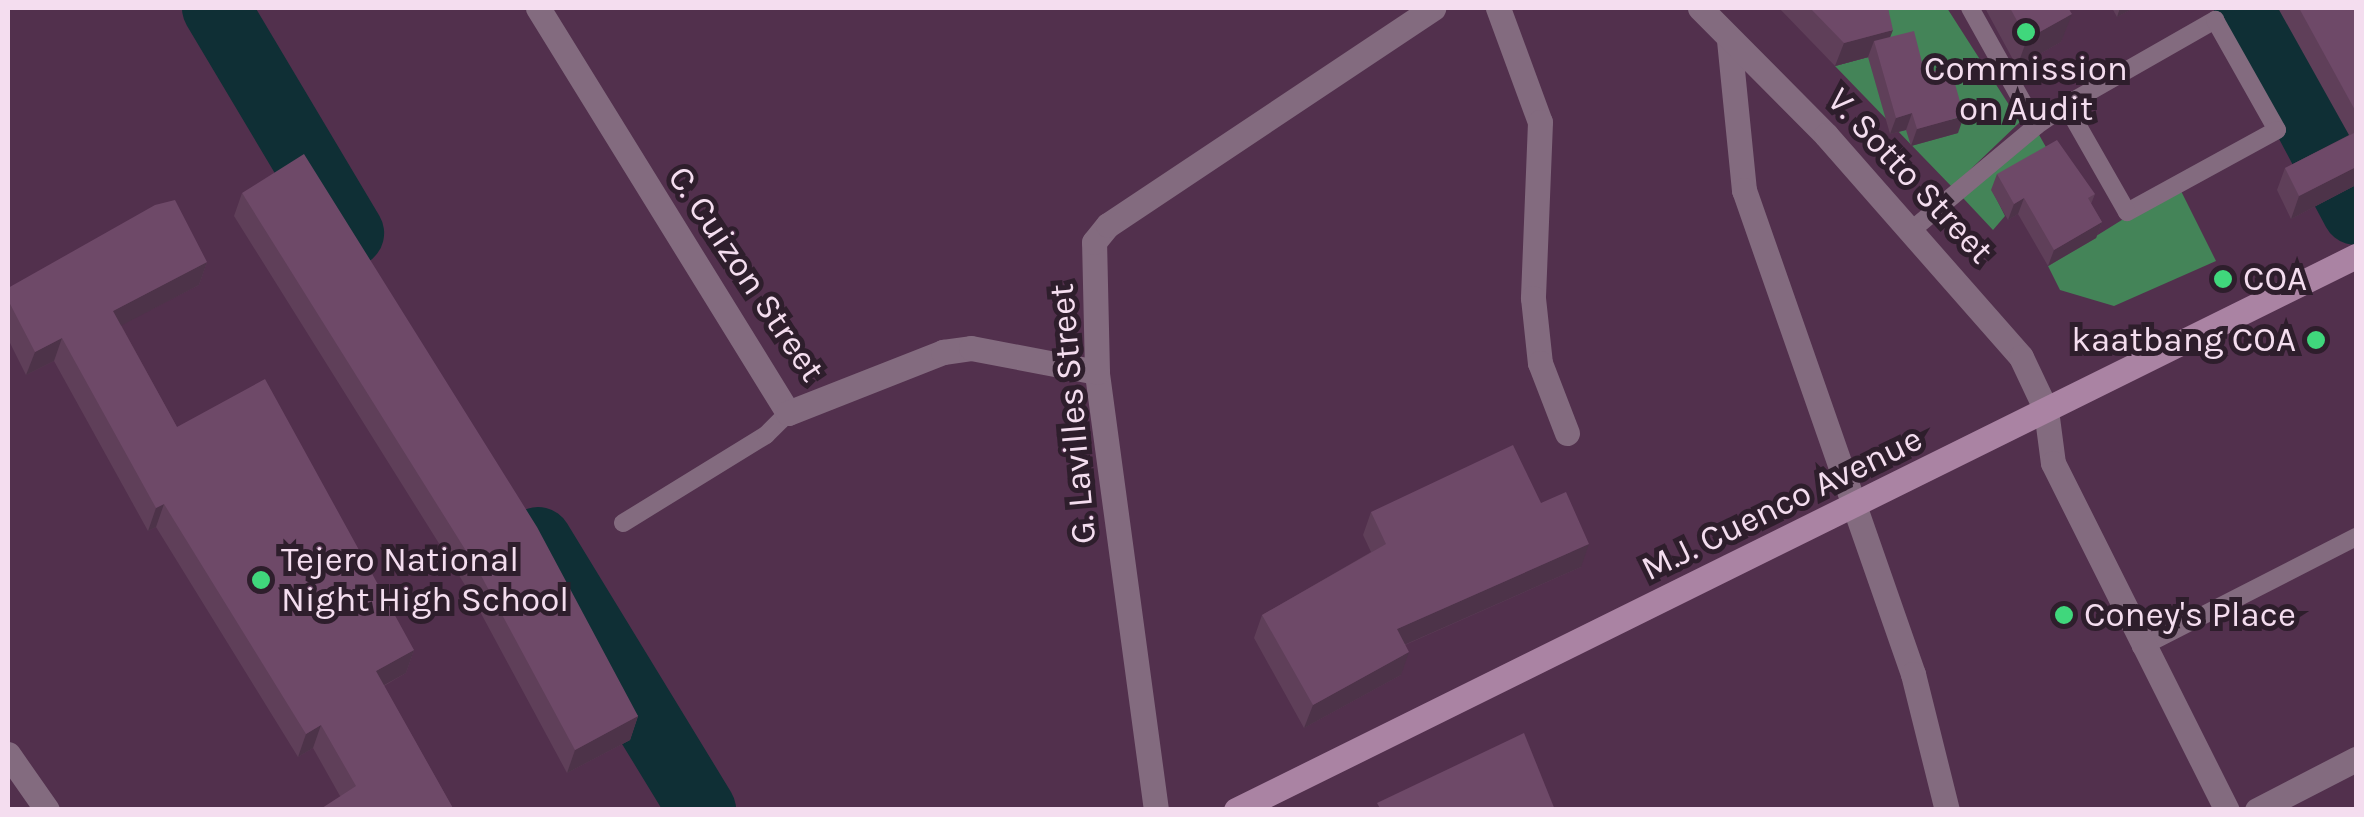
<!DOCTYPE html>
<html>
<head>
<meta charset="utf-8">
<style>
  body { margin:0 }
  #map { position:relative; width:2364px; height:817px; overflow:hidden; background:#52304d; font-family:Karla,sans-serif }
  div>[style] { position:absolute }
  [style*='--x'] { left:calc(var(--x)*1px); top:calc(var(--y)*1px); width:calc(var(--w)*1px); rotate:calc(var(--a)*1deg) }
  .forest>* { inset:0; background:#448458 }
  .river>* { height:68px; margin:-34px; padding:0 34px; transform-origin:34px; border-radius:34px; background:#0f2f35 }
  .service>* { height:18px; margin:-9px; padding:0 9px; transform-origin:9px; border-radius:9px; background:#836b7f }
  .minor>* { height:25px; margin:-12.5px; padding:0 12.5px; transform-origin:12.5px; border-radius:12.5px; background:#836b7f }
  .tertiary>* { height:25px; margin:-12.5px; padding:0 12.5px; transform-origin:12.5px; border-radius:12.5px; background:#836b7f }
  .secondary>* { height:25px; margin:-12.5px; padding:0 12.5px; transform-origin:12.5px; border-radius:12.5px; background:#aa83a3 }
  .wall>* { inset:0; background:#5f3f59 }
  .shaded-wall>* { inset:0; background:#4d3349 }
  .building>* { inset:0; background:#6e4968 }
  .dots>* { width:28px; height:28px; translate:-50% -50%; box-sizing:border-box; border:5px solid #2e1e2c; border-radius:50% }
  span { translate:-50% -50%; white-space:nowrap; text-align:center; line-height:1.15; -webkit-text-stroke:10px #2e1e2c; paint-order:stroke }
  .poi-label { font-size:35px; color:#f4ddef }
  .left { translate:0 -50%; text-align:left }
  .right { translate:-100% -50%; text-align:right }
  .street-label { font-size:35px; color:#f4ddef }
  .frame { position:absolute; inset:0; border:10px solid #f4ddef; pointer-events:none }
</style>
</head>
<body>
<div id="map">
  <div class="forest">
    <i style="clip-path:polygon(1875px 8px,1947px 8px,2020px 122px,1952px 187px,1835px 66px,1884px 53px)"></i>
    <i style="clip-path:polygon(2236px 8px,2278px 8px,2356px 149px,2356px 200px,2341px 206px)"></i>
    <i style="clip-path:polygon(2038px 133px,2051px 156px,1992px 190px,2005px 216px,1993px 230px,1963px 198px)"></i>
    <i style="clip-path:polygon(2178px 185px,2216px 261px,2114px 306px,2060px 290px,2048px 266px)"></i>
  </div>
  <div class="river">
    <i style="--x:216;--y:8;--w:262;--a:59.2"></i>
    <i style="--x:2248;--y:8;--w:230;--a:62"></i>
    <i style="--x:538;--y:541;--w:315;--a:58.6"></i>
  </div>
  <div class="service">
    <i style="--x:2036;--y:126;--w:37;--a:-35"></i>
    <i style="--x:2066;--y:105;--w:172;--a:-29.7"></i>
    <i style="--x:2215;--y:20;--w:126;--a:60.6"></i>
    <i style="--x:2277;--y:130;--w:171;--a:151.3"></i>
    <i style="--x:2127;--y:212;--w:123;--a:-119.7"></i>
    <i style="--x:1913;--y:229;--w:160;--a:-39.9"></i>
    <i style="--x:2036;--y:126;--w:135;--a:-119.2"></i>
    <i style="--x:623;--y:523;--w:168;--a:-31.6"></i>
    <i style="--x:766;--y:435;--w:31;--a:-45"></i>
    <i style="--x:2141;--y:647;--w:242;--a:-27.1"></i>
  </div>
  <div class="minor">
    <i style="--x:538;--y:8;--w:476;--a:58.3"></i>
    <i style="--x:788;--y:413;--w:167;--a:-21.5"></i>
    <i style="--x:943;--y:352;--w:28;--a:-8"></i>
    <i style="--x:971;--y:348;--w:128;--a:10.8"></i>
    <i style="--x:1498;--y:8;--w:121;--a:69.8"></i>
    <i style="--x:1540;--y:122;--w:176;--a:92.3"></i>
    <i style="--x:1533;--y:298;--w:65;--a:83.9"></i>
    <i style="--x:1540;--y:363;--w:75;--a:68.9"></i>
    <i style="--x:1729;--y:40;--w:151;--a:84.3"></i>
    <i style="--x:1744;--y:190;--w:513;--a:70.75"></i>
    <i style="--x:1913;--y:674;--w:140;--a:76"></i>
    <i style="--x:8;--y:754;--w:68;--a:55.1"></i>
    <i style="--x:1156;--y:810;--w:442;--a:-97.7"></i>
    <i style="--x:1097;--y:372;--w:130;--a:-91.3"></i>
    <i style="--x:1094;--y:242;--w:22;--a:-51"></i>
    <i style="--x:1108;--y:225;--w:391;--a:-33.7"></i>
    <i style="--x:2257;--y:810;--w:111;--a:-27.3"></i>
  </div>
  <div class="tertiary">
    <i style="--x:1700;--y:8;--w:179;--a:45.2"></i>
    <i style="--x:1826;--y:135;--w:295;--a:48.7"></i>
    <i style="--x:2021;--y:357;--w:59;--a:64.7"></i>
    <i style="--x:2046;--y:410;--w:53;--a:82.5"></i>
    <i style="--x:2053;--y:463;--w:388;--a:63.4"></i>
  </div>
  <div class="secondary">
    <i style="--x:1236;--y:810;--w:1250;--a:-26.32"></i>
  </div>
  <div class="wall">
    <i style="clip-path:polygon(1779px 8px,1888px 8px,1890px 37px,1925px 74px,1958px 133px,1911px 146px,1906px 130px,1890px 134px,1868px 57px,1835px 66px)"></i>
    <i style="clip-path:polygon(1985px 8px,2075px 8px,2069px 11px,2061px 42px,2017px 67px)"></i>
    <i style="clip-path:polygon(2112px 8px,2134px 8px,2117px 17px)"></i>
    <i style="clip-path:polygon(2278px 8px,2356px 8px,2356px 185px,2291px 219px,2277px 190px,2285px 168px,2349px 135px)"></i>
    <i style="clip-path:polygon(1997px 174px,2095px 194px,2091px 204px,2102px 222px,2096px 238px,2048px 266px,2018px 214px,2008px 220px,1991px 190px)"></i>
    <i style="clip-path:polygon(242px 193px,638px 716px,630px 740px,567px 773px,470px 593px,234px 216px)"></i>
    <i style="clip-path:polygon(207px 262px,199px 285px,121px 325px,177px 427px,414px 650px,406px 673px,384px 686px,454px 810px,340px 796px,313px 748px,298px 757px,156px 527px,148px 531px,54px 361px,26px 375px,8px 339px,8px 288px)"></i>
    <i style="clip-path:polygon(1541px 503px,1581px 567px,1405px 645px,1401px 675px,1304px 728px,1254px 638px,1262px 615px,1371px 552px,1363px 535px,1371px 512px)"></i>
  </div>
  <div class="shaded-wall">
    <i style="clip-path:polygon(2120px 8px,2134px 8px,2117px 17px)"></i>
    <i style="clip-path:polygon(2072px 14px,2061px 42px,2017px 67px,2027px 39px)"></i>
    <i style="clip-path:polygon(1893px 30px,1884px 53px,1874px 41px,1868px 57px,1835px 66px,1844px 43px)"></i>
    <i style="clip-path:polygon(1912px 113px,1906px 130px,1890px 134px,1896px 118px)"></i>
    <i style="clip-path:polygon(1964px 116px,1958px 133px,1911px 146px,1917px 129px)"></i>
    <i style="clip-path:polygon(2356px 167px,2356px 185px,2291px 219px,2299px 196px)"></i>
    <i style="clip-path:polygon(2024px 198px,2018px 214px,2008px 220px,2014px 204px)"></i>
    <i style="clip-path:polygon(2102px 222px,2096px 238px,2048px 266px,2054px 250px)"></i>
    <i style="clip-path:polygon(207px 262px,199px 285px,105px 334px,113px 311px)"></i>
    <i style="clip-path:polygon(62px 338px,54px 361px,26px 375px,35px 352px)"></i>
    <i style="clip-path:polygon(164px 504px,156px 527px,148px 531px,156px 508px)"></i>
    <i style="clip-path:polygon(1589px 544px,1581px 567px,1388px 652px,1397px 629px)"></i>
    <i style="clip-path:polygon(414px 650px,406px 673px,368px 694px,376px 671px)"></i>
    <i style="clip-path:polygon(1409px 652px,1401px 675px,1304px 728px,1313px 705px)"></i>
    <i style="clip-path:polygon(638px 716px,630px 740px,567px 773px,575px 750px)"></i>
    <i style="clip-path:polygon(321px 725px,313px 748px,298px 757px,306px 734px)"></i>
  </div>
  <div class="building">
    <i style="clip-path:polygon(1810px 8px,1888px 8px,1893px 30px,1844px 43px)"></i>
    <i style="clip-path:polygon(2010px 8px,2068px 8px,2072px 14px,2027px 39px)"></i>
    <i style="clip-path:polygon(2299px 8px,2356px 8px,2356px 112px)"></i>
    <i style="clip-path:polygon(1914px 31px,1925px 74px,1950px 66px,1964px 116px,1917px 129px,1912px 113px,1896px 118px,1874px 41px)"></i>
    <i style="clip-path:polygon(2356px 132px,2356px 167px,2299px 196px,2285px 168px)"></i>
    <i style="clip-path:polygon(2057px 140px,2095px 194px,2088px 198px,2102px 222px,2054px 250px,2024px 198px,2014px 204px,1997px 174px)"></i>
    <i style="clip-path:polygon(304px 154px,537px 527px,638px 716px,575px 750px,478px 570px,242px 193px)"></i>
    <i style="clip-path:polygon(175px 200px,207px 262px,113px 311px,177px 427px,265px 379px,414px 650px,376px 671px,454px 810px,319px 810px,356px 786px,321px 725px,306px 734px,164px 504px,156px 508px,62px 338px,35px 352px,8px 300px,8px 288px,155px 205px)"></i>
    <i style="clip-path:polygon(1513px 445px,1541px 503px,1566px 492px,1589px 544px,1397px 629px,1409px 652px,1313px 705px,1262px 615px,1386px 544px,1371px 512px)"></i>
    <i style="clip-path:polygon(1524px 733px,1555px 810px,1381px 810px,1377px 803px)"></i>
  </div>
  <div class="dots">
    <i style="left:2026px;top:32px;background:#40d77c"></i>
    <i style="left:2223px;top:279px;background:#40d77c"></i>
    <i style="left:2316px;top:340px;background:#40d77c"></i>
    <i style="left:261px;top:580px;background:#40d77c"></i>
    <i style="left:2064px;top:615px;background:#40d77c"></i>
  </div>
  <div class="poi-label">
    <span style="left:2026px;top:89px">Commission<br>on Audit</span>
    <span class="left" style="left:2243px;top:279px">COA</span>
    <span class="right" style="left:2296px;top:340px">kaatbang COA</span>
    <span class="left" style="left:281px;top:580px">Tejero National<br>Night High School</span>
    <span class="left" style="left:2084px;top:615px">Coney's Place</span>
  </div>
  <div class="street-label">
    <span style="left:1910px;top:176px;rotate:47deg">V. Sotto Street</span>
    <span style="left:746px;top:274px;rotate:56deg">C. Cuizon Street</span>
    <span style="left:1073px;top:414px;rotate:-95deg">G. Lavilles Street</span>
    <span style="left:1782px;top:504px;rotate:-26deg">M.J. Cuenco Avenue</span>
  </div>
  <div class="frame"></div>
</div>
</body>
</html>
